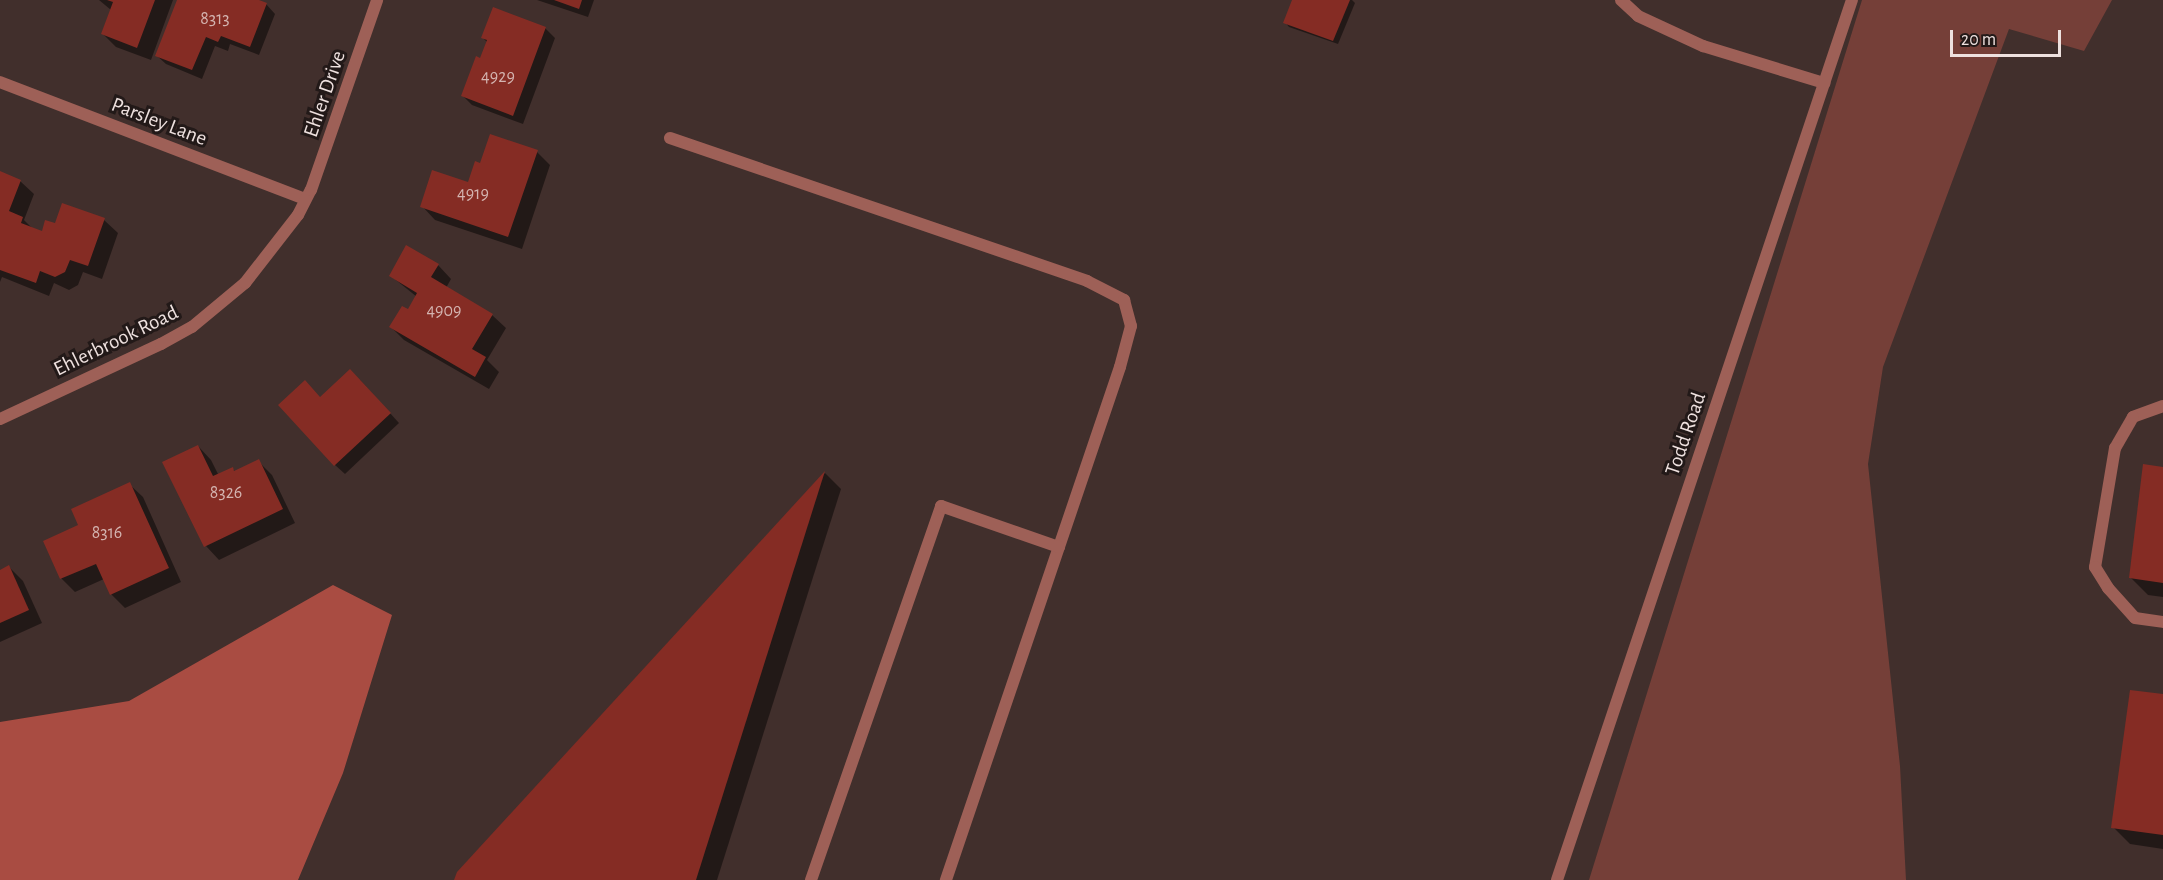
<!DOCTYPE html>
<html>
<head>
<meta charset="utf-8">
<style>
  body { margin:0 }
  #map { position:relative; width:2163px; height:880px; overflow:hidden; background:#412f2c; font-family:"Alegreya Sans",sans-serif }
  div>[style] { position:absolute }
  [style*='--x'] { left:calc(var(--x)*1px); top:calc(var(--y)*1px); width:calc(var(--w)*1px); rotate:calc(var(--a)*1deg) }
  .green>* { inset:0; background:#753f38 }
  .water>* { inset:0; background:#a94c42 }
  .shadow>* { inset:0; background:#0007 }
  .building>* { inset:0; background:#852c24 }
  .service>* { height:12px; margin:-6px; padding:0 6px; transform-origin:6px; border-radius:6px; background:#9e6057 }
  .minor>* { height:12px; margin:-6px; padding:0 6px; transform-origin:6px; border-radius:6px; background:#9e6057 }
  .tertiary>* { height:12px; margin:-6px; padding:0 6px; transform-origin:6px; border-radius:6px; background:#9e6057 }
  span { translate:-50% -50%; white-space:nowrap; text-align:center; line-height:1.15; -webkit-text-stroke:6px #221918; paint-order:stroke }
  .number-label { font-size:18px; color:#d4b4b0 }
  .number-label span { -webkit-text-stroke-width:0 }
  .street-label { font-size:21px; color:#eee1df }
  .scale { position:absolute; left:1950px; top:30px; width:111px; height:27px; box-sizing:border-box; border:3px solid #eee1df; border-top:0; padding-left:8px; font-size:18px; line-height:21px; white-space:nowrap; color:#eee1df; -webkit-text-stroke:4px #221918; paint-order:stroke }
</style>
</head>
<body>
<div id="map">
  <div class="green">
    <i style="clip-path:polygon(1862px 0,2112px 0,2084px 51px,2009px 29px,1883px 367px,1868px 464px,1900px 766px,1906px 880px,1589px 880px)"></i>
  </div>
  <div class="water">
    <i style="clip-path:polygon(333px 585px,392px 615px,343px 773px,298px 880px,0 880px,0 722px,129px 701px)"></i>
  </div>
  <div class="shadow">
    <i style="clip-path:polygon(99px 0,173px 0,151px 60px,116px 47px,102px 33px,111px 10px)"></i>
    <i style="clip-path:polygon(178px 0,255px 0,266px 4px,275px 14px,259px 55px,230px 44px,228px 51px,215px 46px,202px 79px,166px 64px,156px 55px)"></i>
    <i style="clip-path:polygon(537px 0,594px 0,588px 17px)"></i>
    <i style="clip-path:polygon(1294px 0,1352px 0,1355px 3px,1338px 44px,1289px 27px,1285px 22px)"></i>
    <i style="clip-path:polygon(545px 28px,555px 38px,523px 124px,472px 105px,463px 96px,488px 43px,483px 38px)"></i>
    <i style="clip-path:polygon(537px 152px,550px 165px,522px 249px,435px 220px,422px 206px,469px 184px,481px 165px)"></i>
    <i style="clip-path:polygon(0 173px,20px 181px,34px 194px,24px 220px,33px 229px,43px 233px,56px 225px,63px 205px,104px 220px,118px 233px,102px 279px,83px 272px,78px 285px,69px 290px,54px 283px,49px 296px,2px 277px,0 282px)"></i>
    <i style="clip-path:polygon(438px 265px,451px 279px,446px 288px,492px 315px,506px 328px,487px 360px,499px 372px,489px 389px,404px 340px,391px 327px,408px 311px,417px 297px,391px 276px)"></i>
    <i style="clip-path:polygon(360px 380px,399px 423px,345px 474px,335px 465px,320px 399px)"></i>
    <i style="clip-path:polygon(198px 446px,211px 460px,219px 476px,232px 469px,236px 472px,258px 461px,272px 475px,295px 523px,219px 560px,206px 546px,164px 462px)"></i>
    <i style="clip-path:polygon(2163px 468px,2163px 597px,2148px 595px,2131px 578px)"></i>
    <i style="clip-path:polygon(825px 473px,841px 489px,717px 880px,456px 880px,458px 873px)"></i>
    <i style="clip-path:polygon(129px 484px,143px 497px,181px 582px,125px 608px,111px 594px,104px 579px,75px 592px,61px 578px)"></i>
    <i style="clip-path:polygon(9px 567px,23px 581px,42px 623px,0 642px,0 571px)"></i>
    <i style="clip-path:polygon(2163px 695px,2163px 849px,2130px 844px,2113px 827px)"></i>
  </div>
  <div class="building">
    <i style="clip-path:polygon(107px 0,155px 0,137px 48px,101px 34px,113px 2px)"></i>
    <i style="clip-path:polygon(177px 0,259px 0,267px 3px,250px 47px,221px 36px,218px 42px,206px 37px,192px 70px,155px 56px)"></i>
    <i style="clip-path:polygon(554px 0,582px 0,579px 9px)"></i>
    <i style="clip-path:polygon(1292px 0,1350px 0,1333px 41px,1283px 23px)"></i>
    <i style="clip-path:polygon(493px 7px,546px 27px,513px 116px,461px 96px,476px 56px,480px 58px,487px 40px,481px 38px)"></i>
    <i style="clip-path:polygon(490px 134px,538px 150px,508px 237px,420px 207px,432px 170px,468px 182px,475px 161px,480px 163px)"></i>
    <i style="clip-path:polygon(0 171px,21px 180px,9px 211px,23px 217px,21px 223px,42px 231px,45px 220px,55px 223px,62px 203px,105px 218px,88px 266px,70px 260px,65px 272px,55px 277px,40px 271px,36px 283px,0 270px)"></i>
    <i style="clip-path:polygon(406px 245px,439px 264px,431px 277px,493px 314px,472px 349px,486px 357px,475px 377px,389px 327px,402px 306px,408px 309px,417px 293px,389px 276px)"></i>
    <i style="clip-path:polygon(350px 369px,391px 413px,334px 466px,278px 405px,305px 380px,320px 397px)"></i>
    <i style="clip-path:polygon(198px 445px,213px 476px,233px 467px,234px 471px,259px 459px,283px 509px,204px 547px,162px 462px)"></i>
    <i style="clip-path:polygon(2143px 464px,2163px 467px,2163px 583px,2129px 578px)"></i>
    <i style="clip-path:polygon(825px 471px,696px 880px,454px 880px,457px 872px)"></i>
    <i style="clip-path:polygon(130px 482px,169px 568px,110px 595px,96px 564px,60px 579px,43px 541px,78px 525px,71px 509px)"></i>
    <i style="clip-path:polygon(9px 565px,29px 610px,0 623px,0 570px)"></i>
    <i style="clip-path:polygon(2130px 690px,2163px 694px,2163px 835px,2111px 828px)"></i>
  </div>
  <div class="service">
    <i style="--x:1621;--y:0;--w:23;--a:43"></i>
    <i style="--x:1638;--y:16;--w:72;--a:24.8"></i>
    <i style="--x:1703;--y:46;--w:127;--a:17"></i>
    <i style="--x:670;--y:138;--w:441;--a:18.9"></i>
    <i style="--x:1087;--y:281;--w:42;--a:27.2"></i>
    <i style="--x:1124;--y:300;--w:27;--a:75"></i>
    <i style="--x:1131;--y:326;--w:42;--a:105"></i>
    <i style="--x:1120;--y:367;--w:542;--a:108.74"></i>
    <i style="--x:2163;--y:406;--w:32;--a:160"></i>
    <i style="--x:2133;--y:417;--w:36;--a:120"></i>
    <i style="--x:2115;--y:448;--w:121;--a:99.5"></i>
    <i style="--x:2095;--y:567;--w:25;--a:58"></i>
    <i style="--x:2108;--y:588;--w:40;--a:48"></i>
    <i style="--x:2135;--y:618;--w:28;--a:8"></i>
    <i style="--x:811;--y:880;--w:396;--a:-70.8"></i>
    <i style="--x:941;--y:506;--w:125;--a:19.2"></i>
  </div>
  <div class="minor">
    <i style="--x:0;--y:82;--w:327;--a:21"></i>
    <i style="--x:0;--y:419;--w:178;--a:-25"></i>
    <i style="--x:161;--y:344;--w:35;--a:-29"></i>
    <i style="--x:192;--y:327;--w:69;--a:-39.7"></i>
    <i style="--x:245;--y:283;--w:86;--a:-52.1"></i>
    <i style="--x:298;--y:215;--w:28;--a:-63"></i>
    <i style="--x:311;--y:190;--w:201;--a:-70.8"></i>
  </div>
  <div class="tertiary">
    <i style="--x:1557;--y:880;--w:928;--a:-71.47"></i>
  </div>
  <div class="number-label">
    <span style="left:215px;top:19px">8313</span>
    <span style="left:498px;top:77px">4929</span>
    <span style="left:473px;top:194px">4919</span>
    <span style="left:444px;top:311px">4909</span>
    <span style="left:226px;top:493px">8326</span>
    <span style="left:107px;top:533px">8316</span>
  </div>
  <div class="street-label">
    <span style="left:325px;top:94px;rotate:-71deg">Ehler Drive</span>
    <span style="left:159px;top:122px;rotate:21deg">Parsley Lane</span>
    <span style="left:116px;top:341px;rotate:-26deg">Ehlerbrook Road</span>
    <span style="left:1686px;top:434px;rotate:-71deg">Todd Road</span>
  </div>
  <div class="scale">20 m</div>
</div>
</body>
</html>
